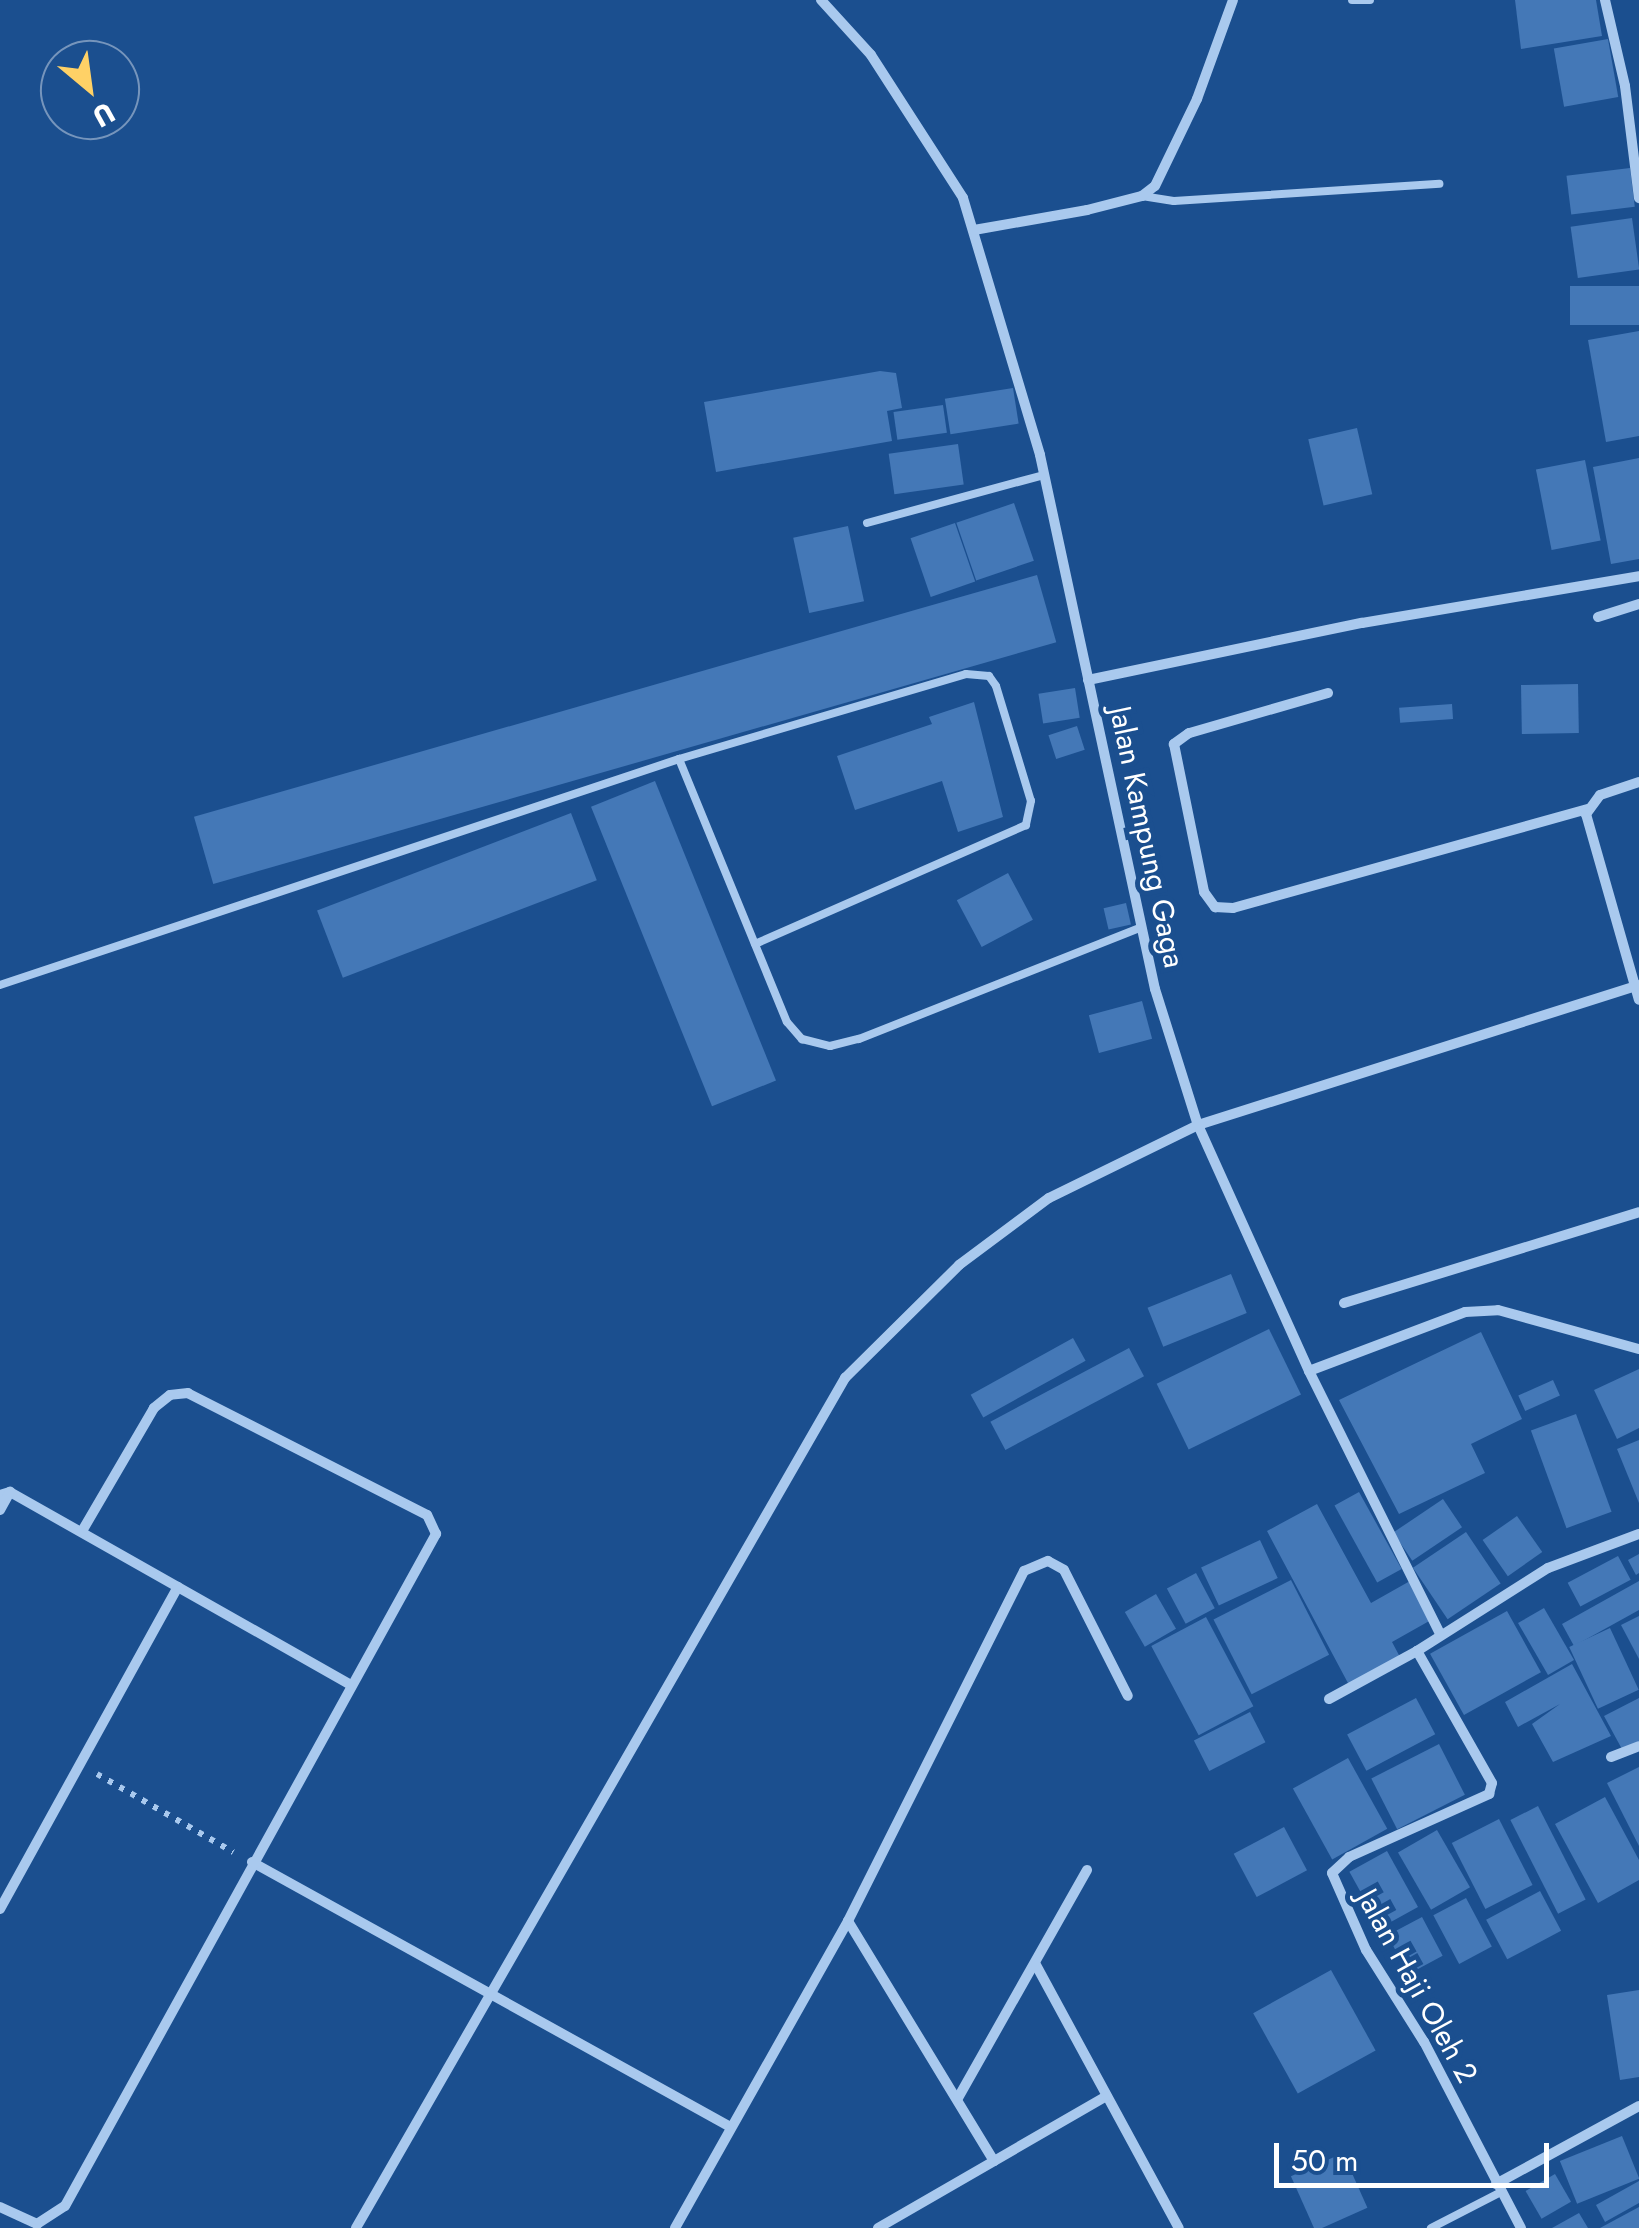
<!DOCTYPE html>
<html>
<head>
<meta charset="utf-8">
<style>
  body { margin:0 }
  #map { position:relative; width:1639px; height:2228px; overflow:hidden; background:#1b4f8f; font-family:Jost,sans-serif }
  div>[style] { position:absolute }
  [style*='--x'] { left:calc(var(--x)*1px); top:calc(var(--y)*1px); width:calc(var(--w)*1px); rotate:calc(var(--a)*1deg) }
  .building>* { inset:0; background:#4478b7; transform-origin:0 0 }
  .path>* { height:6px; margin-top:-3px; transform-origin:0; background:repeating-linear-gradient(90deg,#a9c9ee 0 5px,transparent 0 13px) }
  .service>* { height:8px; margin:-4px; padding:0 4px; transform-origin:4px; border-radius:4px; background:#a9c9ee }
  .minor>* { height:10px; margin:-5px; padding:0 5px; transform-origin:5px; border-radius:5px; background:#a9c9ee }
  span { translate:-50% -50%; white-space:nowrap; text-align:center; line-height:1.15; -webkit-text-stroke:10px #1b4f8f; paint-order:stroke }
  .street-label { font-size:30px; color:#fff }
  .north { position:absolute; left:40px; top:40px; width:100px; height:100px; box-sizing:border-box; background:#1b4f8f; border:2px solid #7695bc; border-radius:50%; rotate:151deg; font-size:28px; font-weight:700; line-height:40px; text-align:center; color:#fff }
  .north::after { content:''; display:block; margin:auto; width:35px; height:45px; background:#ffd166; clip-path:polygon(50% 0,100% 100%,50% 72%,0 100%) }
  .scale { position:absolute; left:1274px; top:2143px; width:275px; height:45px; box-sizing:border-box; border:5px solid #fff; border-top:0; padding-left:12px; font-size:30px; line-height:35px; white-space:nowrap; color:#fff; -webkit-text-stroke:8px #1b4f8f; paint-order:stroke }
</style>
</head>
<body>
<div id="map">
  <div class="building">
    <i style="clip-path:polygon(1515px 0,1596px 0,1602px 36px,1521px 49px)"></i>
    <i style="left:1608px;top:39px;width:59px;height:55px;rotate:80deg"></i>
    <i style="left:1630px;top:168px;width:39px;height:64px;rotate:83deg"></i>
    <i style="left:1632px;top:218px;width:52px;height:62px;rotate:82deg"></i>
    <i style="left:1639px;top:286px;width:39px;height:69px;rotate:90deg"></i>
    <i style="clip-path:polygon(1639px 331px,1639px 436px,1606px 442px,1588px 340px)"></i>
    <i style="clip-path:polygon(880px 371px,896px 373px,902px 408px,887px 411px,892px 441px,716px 472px,704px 402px)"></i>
    <i style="left:1013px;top:388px;width:36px;height:69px;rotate:81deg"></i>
    <i style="left:943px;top:405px;width:28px;height:50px;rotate:82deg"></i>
    <i style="left:1357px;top:428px;width:68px;height:50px;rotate:77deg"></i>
    <i style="left:958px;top:444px;width:41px;height:70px;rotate:82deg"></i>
    <i style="clip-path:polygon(1639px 458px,1639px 559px,1611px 564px,1593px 467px)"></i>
    <i style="left:1585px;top:460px;width:82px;height:50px;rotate:79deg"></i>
    <i style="left:1014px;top:503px;width:61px;height:61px;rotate:71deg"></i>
    <i style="left:955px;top:523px;width:62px;height:47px;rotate:71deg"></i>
    <i style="left:848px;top:526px;width:77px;height:56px;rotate:78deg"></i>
    <i style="left:1037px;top:575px;width:70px;height:877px;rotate:74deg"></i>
    <i style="left:1578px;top:684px;width:49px;height:57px;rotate:89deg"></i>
    <i style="left:1075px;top:688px;width:30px;height:37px;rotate:81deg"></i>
    <i style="clip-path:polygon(974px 702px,1003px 817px,958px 832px,942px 781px,855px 810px,837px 756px,932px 724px,929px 717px)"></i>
    <i style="left:1452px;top:704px;width:15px;height:53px;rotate:86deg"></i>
    <i style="left:1077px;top:726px;width:25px;height:30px;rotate:72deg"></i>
    <i style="left:655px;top:781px;width:323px;height:69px;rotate:68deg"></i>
    <i style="left:571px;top:813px;width:72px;height:272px;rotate:69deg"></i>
    <i style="left:1008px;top:873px;width:53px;height:58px;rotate:62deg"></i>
    <i style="left:1126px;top:903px;width:22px;height:23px;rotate:77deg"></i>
    <i style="left:1142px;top:1001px;width:39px;height:55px;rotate:75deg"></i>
    <i style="left:1231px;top:1274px;width:42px;height:90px;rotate:68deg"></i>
    <i style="left:1269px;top:1329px;width:73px;height:125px;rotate:64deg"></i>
    <i style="clip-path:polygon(1481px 1332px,1522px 1419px,1471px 1444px,1485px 1473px,1399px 1514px,1339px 1400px)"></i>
    <i style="left:1073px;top:1338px;width:26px;height:117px;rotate:61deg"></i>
    <i style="left:1129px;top:1348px;width:32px;height:157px;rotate:62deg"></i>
    <i style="clip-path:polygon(1639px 1369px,1639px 1428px,1617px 1439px,1594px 1390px)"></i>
    <i style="left:1553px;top:1380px;width:17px;height:38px;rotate:66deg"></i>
    <i style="left:1576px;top:1414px;width:104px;height:48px;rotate:70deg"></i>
    <i style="clip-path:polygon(1639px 1440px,1639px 1503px,1617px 1449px)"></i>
    <i style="left:1359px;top:1492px;width:88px;height:28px;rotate:61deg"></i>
    <i style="left:1443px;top:1499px;width:34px;height:60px;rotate:56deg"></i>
    <i style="clip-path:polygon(1317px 1504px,1371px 1603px,1410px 1581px,1431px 1620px,1392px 1642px,1400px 1657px,1349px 1685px,1267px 1531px)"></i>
    <i style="left:1517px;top:1516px;width:44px;height:42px;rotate:55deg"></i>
    <i style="left:1466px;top:1532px;width:62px;height:64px;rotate:56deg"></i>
    <i style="left:1260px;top:1540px;width:42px;height:65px;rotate:65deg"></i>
    <i style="clip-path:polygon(1639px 1554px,1639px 1573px,1636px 1575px,1628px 1560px)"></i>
    <i style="left:1618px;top:1556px;width:27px;height:57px;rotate:62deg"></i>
    <i style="left:1196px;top:1573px;width:40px;height:33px;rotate:62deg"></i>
    <i style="left:1291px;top:1580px;width:84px;height:87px;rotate:63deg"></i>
    <i style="clip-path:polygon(1639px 1581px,1639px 1610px,1574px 1646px,1562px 1624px)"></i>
    <i style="left:1156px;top:1594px;width:40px;height:36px;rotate:60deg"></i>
    <i style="left:1544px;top:1608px;width:60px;height:30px;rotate:60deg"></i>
    <i style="left:1507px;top:1611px;width:70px;height:88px;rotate:61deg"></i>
    <i style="clip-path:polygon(1639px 1616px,1639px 1659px,1621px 1625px)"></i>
    <i style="left:1206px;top:1617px;width:101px;height:62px;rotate:62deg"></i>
    <i style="left:1610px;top:1628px;width:68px;height:45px;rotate:65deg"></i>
    <i style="clip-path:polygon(1572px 1664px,1611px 1736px,1553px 1762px,1532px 1724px,1560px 1704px,1518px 1727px,1505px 1702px)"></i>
    <i style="left:1416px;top:1698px;width:41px;height:78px;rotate:62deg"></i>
    <i style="clip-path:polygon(1639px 1698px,1639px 1743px,1623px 1751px,1604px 1716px)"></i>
    <i style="left:1250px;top:1712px;width:34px;height:63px;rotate:63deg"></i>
    <i style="left:1439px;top:1744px;width:57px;height:76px;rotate:63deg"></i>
    <i style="left:1348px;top:1758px;width:81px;height:63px;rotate:61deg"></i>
    <i style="clip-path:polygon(1639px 1767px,1639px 1846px,1607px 1783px)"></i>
    <i style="clip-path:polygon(1605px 1797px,1639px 1860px,1639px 1880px,1598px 1903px,1555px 1824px)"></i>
    <i style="left:1538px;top:1806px;width:105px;height:31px;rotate:63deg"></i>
    <i style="left:1499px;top:1819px;width:74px;height:53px;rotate:63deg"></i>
    <i style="left:1284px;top:1827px;width:49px;height:57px;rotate:62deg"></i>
    <i style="left:1437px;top:1830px;width:66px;height:45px;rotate:60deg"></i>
    <i style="left:1387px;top:1851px;width:64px;height:43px;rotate:61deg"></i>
    <i style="left:1540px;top:1891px;width:45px;height:61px;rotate:62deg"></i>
    <i style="left:1466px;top:1898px;width:55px;height:37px;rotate:62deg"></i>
    <i style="left:1422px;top:1917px;width:44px;height:39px;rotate:62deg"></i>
    <i style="left:1331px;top:1970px;width:92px;height:89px;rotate:61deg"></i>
    <i style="clip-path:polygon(1639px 1990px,1639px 2077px,1620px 2080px,1607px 1995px)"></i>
    <i style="left:1622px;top:2136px;width:46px;height:67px;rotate:68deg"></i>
    <i style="left:1343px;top:2153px;width:60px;height:57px;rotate:66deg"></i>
    <i style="left:1555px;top:2174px;width:32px;height:34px;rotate:60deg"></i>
    <i style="clip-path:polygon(1639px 2181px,1639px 2203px,1605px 2222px,1596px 2205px)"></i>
    <i style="clip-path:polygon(1639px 2207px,1639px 2228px,1600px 2228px)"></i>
    <i style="clip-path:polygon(1579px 2213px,1588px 2228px,1552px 2228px)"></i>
  </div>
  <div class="path">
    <i style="--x:97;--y:1774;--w:157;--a:29.8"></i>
  </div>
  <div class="service">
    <i style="--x:1352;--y:0;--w:18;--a:0"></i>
    <i style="--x:1142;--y:196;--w:32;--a:9"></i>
    <i style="--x:1174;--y:201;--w:266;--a:-3.7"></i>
    <i style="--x:867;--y:523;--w:183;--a:-15.2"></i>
    <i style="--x:679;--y:759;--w:299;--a:-16.5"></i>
    <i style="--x:966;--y:674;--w:23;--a:5"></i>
    <i style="--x:989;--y:676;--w:12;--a:55"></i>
    <i style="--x:996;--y:686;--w:120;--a:73.1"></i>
    <i style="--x:1031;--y:801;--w:25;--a:102"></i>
    <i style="--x:1026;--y:825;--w:296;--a:156.3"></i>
    <i style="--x:0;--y:985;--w:716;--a:-18.41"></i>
    <i style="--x:679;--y:759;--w:284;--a:67.7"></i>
    <i style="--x:787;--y:1022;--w:23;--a:49"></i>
    <i style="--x:802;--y:1039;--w:29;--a:14"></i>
    <i style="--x:830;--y:1046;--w:30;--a:-14"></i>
    <i style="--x:859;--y:1039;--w:301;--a:-21.6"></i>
    <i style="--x:1431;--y:2228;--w:76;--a:-27.2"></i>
  </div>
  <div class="minor">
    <i style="--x:821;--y:0;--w:74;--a:47.7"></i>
    <i style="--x:871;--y:55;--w:170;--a:57.2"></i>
    <i style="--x:963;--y:198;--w:268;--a:73.3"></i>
    <i style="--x:1040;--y:455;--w:546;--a:77.85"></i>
    <i style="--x:1155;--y:989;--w:143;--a:72.5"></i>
    <i style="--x:1198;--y:1125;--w:270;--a:65.7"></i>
    <i style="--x:1309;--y:1371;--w:167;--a:-20.7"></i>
    <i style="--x:1465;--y:1312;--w:33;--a:-3"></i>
    <i style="--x:1498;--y:1310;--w:146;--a:15.5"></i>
    <i style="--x:1605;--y:0;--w:88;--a:76.9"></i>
    <i style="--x:1625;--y:86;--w:113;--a:82.9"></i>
    <i style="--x:974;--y:230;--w:115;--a:-10"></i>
    <i style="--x:1087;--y:210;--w:57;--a:-14.3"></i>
    <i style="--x:1142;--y:196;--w:16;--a:-38"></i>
    <i style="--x:1155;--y:186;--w:97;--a:-64.2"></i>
    <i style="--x:1197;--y:99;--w:105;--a:-70"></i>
    <i style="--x:1598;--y:617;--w:43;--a:-17.6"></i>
    <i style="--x:1088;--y:680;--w:280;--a:-11.8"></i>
    <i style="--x:1362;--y:623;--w:281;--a:-9.6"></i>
    <i style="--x:1328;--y:693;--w:145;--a:163.9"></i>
    <i style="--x:1189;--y:733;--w:19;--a:144"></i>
    <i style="--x:1174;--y:744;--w:151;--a:78.5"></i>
    <i style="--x:1204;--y:892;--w:19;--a:54"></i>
    <i style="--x:1215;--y:907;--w:18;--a:3"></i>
    <i style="--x:1233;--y:908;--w:369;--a:-15.6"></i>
    <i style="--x:1639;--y:782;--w:41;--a:161.6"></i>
    <i style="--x:1600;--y:795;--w:24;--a:126"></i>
    <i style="--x:1586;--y:814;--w:193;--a:74.1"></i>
    <i style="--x:1344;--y:1303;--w:309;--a:-17.1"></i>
    <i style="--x:1309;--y:1371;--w:292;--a:63.5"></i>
    <i style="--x:0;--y:1495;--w:10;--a:-17"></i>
    <i style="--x:10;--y:1492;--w:392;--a:29.5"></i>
    <i style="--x:0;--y:1510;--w:21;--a:-61"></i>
    <i style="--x:1329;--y:1699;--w:100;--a:-28.6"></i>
    <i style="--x:1611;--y:1757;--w:30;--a:-21"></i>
    <i style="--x:252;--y:1862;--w:543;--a:28.97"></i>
    <i style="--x:0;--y:1909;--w:368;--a:-61.1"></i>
    <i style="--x:848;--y:1921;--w:281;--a:58.7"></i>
    <i style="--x:1036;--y:1965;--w:299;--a:61.5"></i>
    <i style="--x:958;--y:2098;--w:262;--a:-60.5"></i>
    <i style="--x:1496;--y:2184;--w:163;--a:-28.6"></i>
    <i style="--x:0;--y:2207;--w:41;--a:24.7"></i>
    <i style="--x:37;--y:2224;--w:33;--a:-33"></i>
    <i style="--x:65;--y:2206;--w:768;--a:-61.1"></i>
    <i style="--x:436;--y:1534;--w:21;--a:-115"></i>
    <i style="--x:427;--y:1515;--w:268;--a:-153"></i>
    <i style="--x:188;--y:1393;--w:18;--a:174"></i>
    <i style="--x:170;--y:1395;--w:21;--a:141"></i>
    <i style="--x:154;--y:1408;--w:143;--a:120.3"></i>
    <i style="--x:356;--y:2228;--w:981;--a:-60.09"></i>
    <i style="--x:845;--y:1378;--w:161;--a:-44.7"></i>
    <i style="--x:959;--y:1265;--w:112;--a:-36.7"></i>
    <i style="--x:1049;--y:1198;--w:166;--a:-26.1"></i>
    <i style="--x:1198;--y:1125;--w:463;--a:-17.6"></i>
    <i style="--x:675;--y:2228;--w:352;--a:-60.6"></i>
    <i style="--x:848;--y:1921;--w:392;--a:-63.3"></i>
    <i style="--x:1024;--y:1571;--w:26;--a:-23"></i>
    <i style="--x:1048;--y:1561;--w:18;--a:29"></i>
    <i style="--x:1064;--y:1570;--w:141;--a:63.1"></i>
    <i style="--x:878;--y:2228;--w:264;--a:-30"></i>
    <i style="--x:1521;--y:2228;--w:210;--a:-117.5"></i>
    <i style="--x:1424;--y:2042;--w:109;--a:-122.2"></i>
    <i style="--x:1366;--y:1950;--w:84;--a:-113.8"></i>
    <i style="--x:1332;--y:1873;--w:23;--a:-43"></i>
    <i style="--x:1349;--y:1857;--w:154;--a:-24.2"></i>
    <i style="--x:1489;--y:1794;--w:11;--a:-75"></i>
    <i style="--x:1492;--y:1783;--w:152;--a:-119.6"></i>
    <i style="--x:1417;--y:1651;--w:155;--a:-32.4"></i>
    <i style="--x:1548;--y:1568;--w:97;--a:-20.5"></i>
  </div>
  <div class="street-label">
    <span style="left:1147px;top:837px;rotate:78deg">Jalan Kampung Gaga</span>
    <span style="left:1417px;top:1986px;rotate:61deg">Jalan Haji Oleh 2</span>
  </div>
  <div class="north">U</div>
  <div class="scale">50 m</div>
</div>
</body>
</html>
